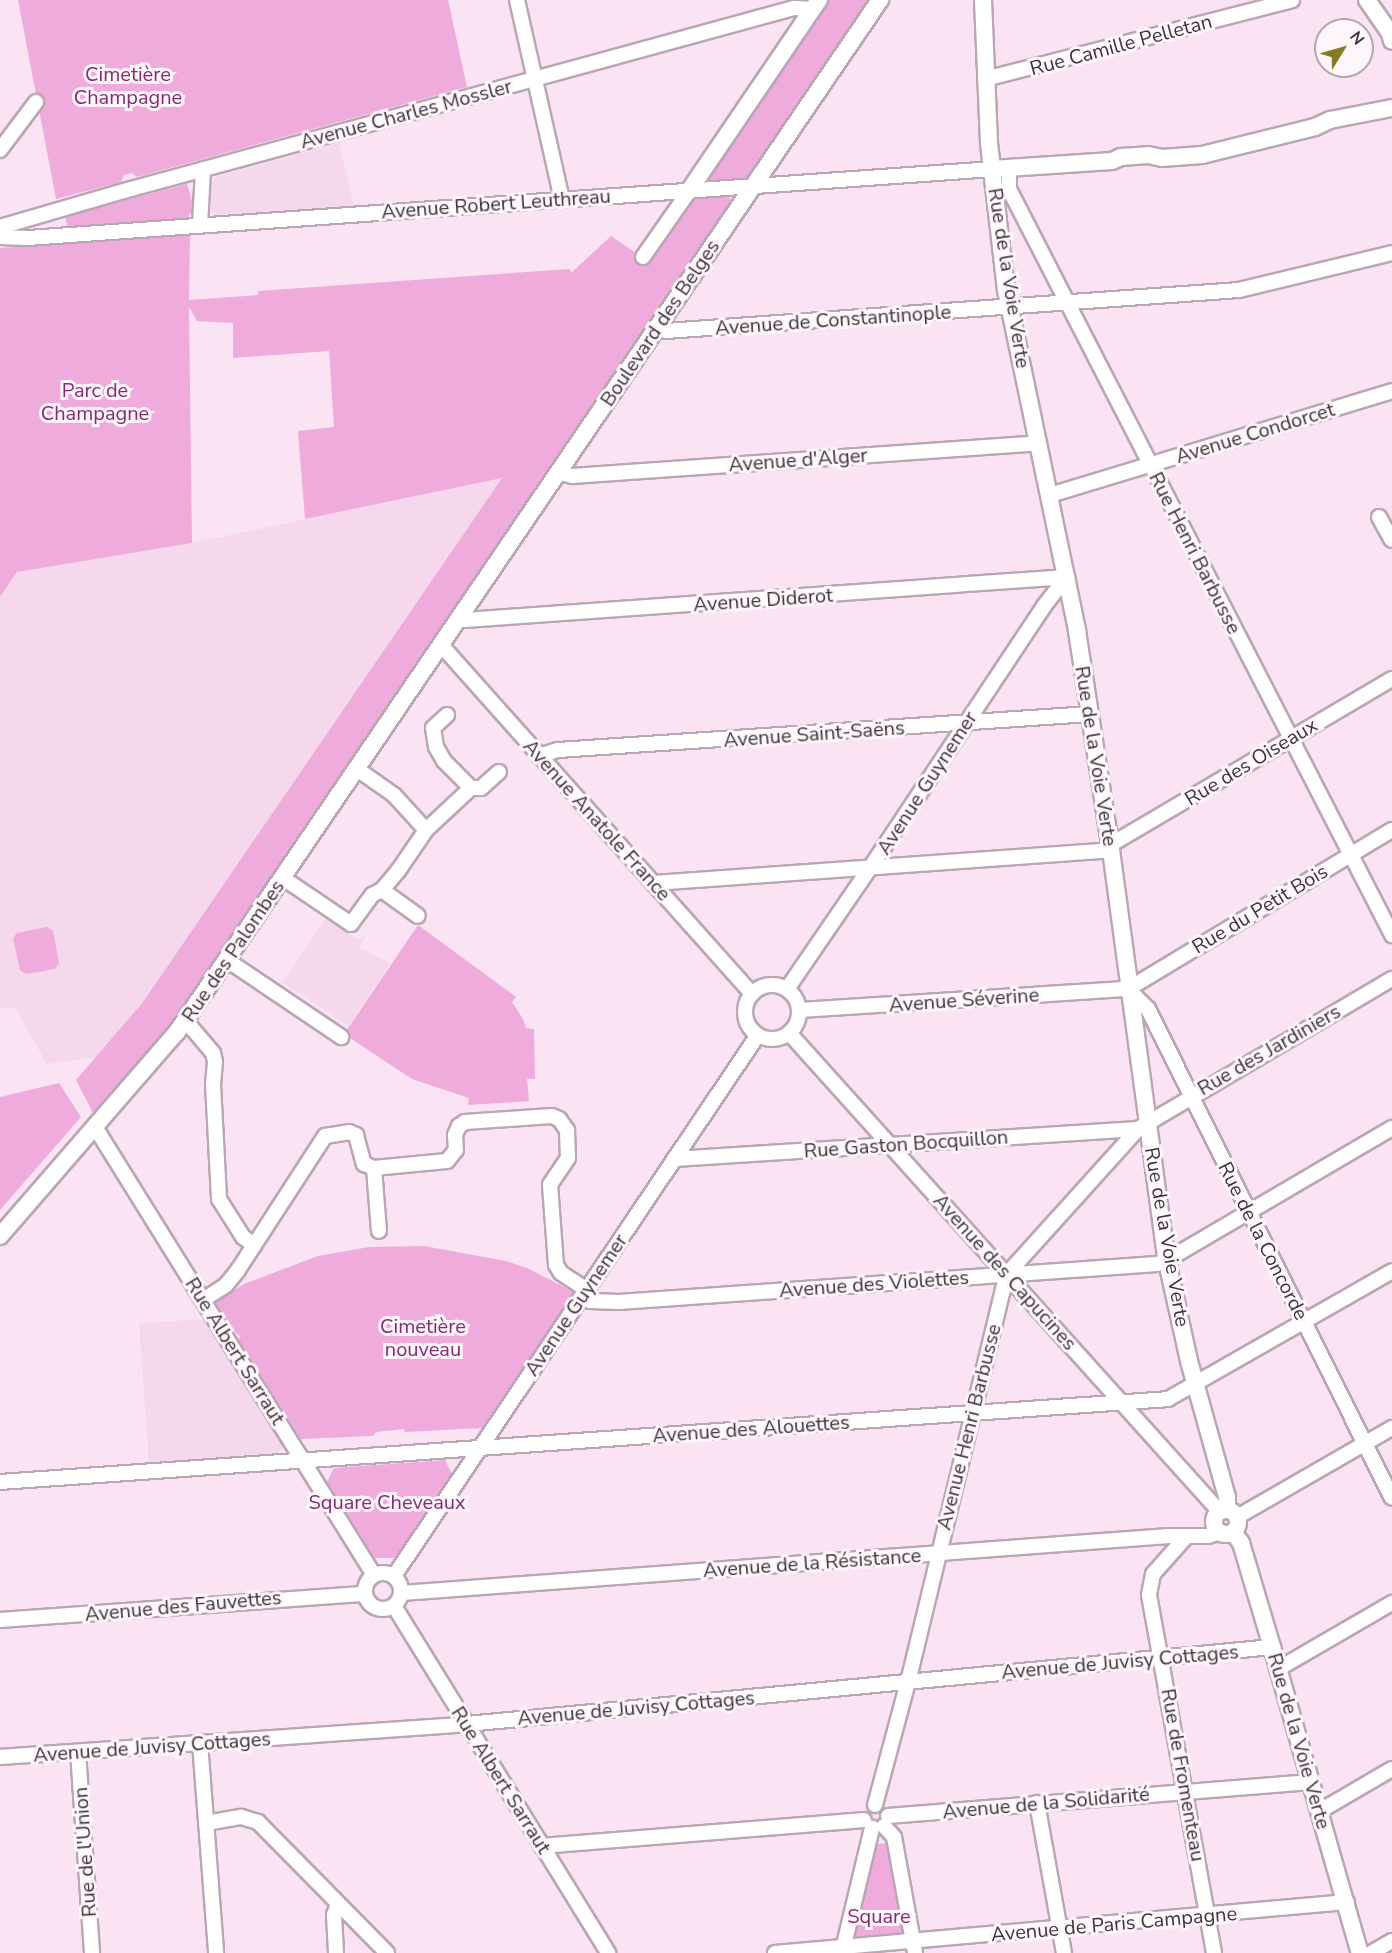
<!DOCTYPE html>
<html>
<head>
<meta charset="utf-8">
<style>
  body { margin:0 }
  #map { position:relative; width:1392px; height:1953px; overflow:hidden; background:#fae4f3; font-family:"Nunito Sans",sans-serif }
  div>[style] { position:absolute }
  [style*='--x'] { left:calc(var(--x)*1px); top:calc(var(--y)*1px); width:calc(var(--w)*1px); rotate:calc(var(--a)*1deg) }
  .built>* { inset:0; background:#f5d8ec }
  .green>* { inset:0; background:#efabdb }
  .roads { filter:drop-shadow(2px 0 #baa6b4) drop-shadow(-2px 0 #baa6b4) drop-shadow(0 2px #baa6b4) drop-shadow(0 -2px #baa6b4) }
  .minor>* { height:14px; margin:-7px; padding:0 7px; transform-origin:7px; border-radius:7px; background:#fff }
  .minor>.ring { margin:-7px; padding:0; box-sizing:content-box; background:none; border:14px solid #fff; border-radius:50% }
  .tertiary>* { height:16px; margin:-8px; padding:0 8px; transform-origin:8px; border-radius:8px; background:#fff }
  .tertiary>.ring { margin:-8px; padding:0; box-sizing:content-box; background:none; border:16px solid #fff; border-radius:50% }
  span { translate:-50% -50%; white-space:nowrap; text-align:center; line-height:1.15; -webkit-text-stroke:6px #fff6fc; paint-order:stroke }
  .street-label { font-size:20px; color:#3d343a }
  .park-label { font-size:20px; color:#862a72 }
  .north { position:absolute; left:1314px; top:18px; width:60px; height:60px; box-sizing:border-box; background:#fff6fc; border:2px solid #b1a8ae; border-radius:50%; rotate:53deg; font-size:16px; font-weight:700; line-height:24px; text-align:center; color:#3d343a }
  .north::after { content:''; display:block; margin:auto; width:21px; height:27px; background:#867b20; clip-path:polygon(50% 0,100% 100%,50% 72%,0 100%) }
</style>
</head>
<body>
<div id="map">
  <div class="built">
    <i style="clip-path:polygon(339px 143px,354px 206px,214px 215px,210px 212px,212px 183px,216px 177px)"></i>
    <i style="clip-path:polygon(502px 478px,143px 1002px,96px 1057px,47px 1064px,14px 1007px,0 1009px,0 597px,17px 572px,192px 543px)"></i>
    <i style="clip-path:polygon(326px 918px,357px 939px,365px 936px,360px 948px,390px 963px,348px 1026px,282px 982px)"></i>
    <i style="clip-path:polygon(208px 1319px,284px 1445px,278px 1453px,149px 1463px,139px 1323px)"></i>
  </div>
  <div class="green">
    <i style="clip-path:polygon(18px 0,448px 0,467px 87px,137px 177px,132px 173px,124px 175px,121px 182px,56px 199px)"></i>
    <i style="clip-path:polygon(826px 0,874px 0,752px 178px,708px 182px,707px 179px)"></i>
    <i style="clip-path:polygon(187px 184px,193px 204px,193px 210px,187px 218px,68px 229px,65px 216px)"></i>
    <i style="clip-path:polygon(728px 195px,733px 203px,455px 614px,448px 619px,435px 638px,433px 651px,182px 1017px,97px 1114px,93px 1113px,76px 1080px,143px 1002px,502px 478px,305px 519px,298px 431px,334px 427px,329px 351px,233px 358px,233px 323px,197px 321px,189px 307px,192px 543px,17px 572px,0 597px,0 248px,190px 235px,189px 300px,258px 295px,258px 291px,570px 269px,571px 273px,611px 236px,649px 262px,693px 198px)"></i>
    <i style="clip-path:polygon(418px 925px,516px 997px,512px 1002px,523px 1019px,526px 1028px,534px 1029px,535px 1079px,527px 1079px,529px 1101px,468px 1105px,469px 1098px,412px 1079px,344px 1034px)"></i>
    <i style="clip-path:polygon(47px 927px,53px 931px,59px 963px,55px 969px,26px 974px,20px 970px,13px 938px,17px 933px)"></i>
    <i style="clip-path:polygon(59px 1083px,81px 1117px,0 1210px,0 1097px)"></i>
    <i style="clip-path:polygon(424px 1246px,506px 1261px,527px 1268px,574px 1292px,483px 1428px,405px 1432px,404px 1429px,376px 1432px,373px 1436px,301px 1439px,239px 1340px,240px 1336px,233px 1331px,215px 1302px,244px 1284px,318px 1256px,369px 1247px)"></i>
    <i style="clip-path:polygon(445px 1460px,452px 1474px,396px 1558px,375px 1558px,327px 1482px,334px 1468px)"></i>
    <i style="clip-path:polygon(889px 1843px,904px 1928px,899px 1936px,857px 1939px,853px 1934px,875px 1844px)"></i>
  </div>
  <div class="roads">
    <div class="minor">
      <i style="--x:517;--y:0;--w:204;--a:77.3"></i>
      <i style="--x:985;--y:79;--w:317;--a:-14.4"></i>
      <i style="--x:0;--y:150;--w:60;--a:-53.1"></i>
      <i style="--x:1009;--y:168;--w:21;--a:90"></i>
      <i style="--x:1009;--y:189;--w:839;--a:62.82"></i>
      <i style="--x:200;--y:225;--w:56;--a:-86.9"></i>
      <i style="--x:0;--y:227;--w:136;--a:-16.2"></i>
      <i style="--x:131;--y:189;--w:687;--a:-15.27"></i>
      <i style="--x:794;--y:8;--w:19;--a:3"></i>
      <i style="--x:0;--y:237;--w:28;--a:2"></i>
      <i style="--x:28;--y:238;--w:966;--a:-4.09"></i>
      <i style="--x:643;--y:257;--w:80;--a:-55.1"></i>
      <i style="--x:657;--y:328;--w:9;--a:18"></i>
      <i style="--x:666;--y:331;--w:574;--a:-4.09"></i>
      <i style="--x:1239;--y:290;--w:157;--a:-13.6"></i>
      <i style="--x:558;--y:472;--w:15;--a:16"></i>
      <i style="--x:572;--y:476;--w:468;--a:-4"></i>
      <i style="--x:1050;--y:495;--w:357;--a:-16.9"></i>
      <i style="--x:1379;--y:517;--w:26;--a:61"></i>
      <i style="--x:459;--y:618;--w:6;--a:18"></i>
      <i style="--x:465;--y:620;--w:604;--a:-4.09"></i>
      <i style="--x:442;--y:646;--w:466;--a:48.3"></i>
      <i style="--x:447;--y:715;--w:19;--a:137"></i>
      <i style="--x:433;--y:728;--w:19;--a:81"></i>
      <i style="--x:436;--y:747;--w:16;--a:60"></i>
      <i style="--x:444;--y:761;--w:38;--a:45"></i>
      <i style="--x:539;--y:756;--w:20;--a:-18"></i>
      <i style="--x:558;--y:750;--w:533;--a:-3.87"></i>
      <i style="--x:357;--y:769;--w:45;--a:35.1"></i>
      <i style="--x:394;--y:795;--w:47;--a:47.6"></i>
      <i style="--x:1110;--y:845;--w:327;--a:-30.5"></i>
      <i style="--x:283;--y:878;--w:82;--a:34.1"></i>
      <i style="--x:351;--y:924;--w:36;--a:-54"></i>
      <i style="--x:372;--y:895;--w:11;--a:-27"></i>
      <i style="--x:382;--y:890;--w:25;--a:-50"></i>
      <i style="--x:398;--y:871;--w:50;--a:-55.7"></i>
      <i style="--x:426;--y:830;--w:62;--a:-43"></i>
      <i style="--x:471;--y:788;--w:10;--a:0"></i>
      <i style="--x:481;--y:788;--w:24;--a:-42"></i>
      <i style="--x:654;--y:883;--w:458;--a:-4.1"></i>
      <i style="--x:382;--y:890;--w:44;--a:35.8"></i>
      <i style="--x:227;--y:960;--w:138;--a:34"></i>
      <i class="ring" style="left:745px;top:985px;width:40px;height:40px"></i>
      <i style="--x:787;--y:989;--w:147;--a:-55.6"></i>
      <i style="--x:870;--y:868;--w:315;--a:-56.4"></i>
      <i style="--x:1044;--y:606;--w:37;--a:-52"></i>
      <i style="--x:1128;--y:989;--w:28;--a:45"></i>
      <i style="--x:1148;--y:1009;--w:546;--a:63.48"></i>
      <i style="--x:1128;--y:989;--w:308;--a:-31.1"></i>
      <i style="--x:800;--y:1010;--w:329;--a:-3.7"></i>
      <i style="--x:185;--y:1020;--w:43;--a:49.7"></i>
      <i style="--x:213;--y:1053;--w:9;--a:77"></i>
      <i style="--x:215;--y:1062;--w:22;--a:95"></i>
      <i style="--x:213;--y:1084;--w:115;--a:87"></i>
      <i style="--x:219;--y:1199;--w:45;--a:57.7"></i>
      <i style="--x:243;--y:1237;--w:14;--a:36"></i>
      <i style="--x:790;--y:1034;--w:643;--a:48.03"></i>
      <i style="--x:95;--y:1127;--w:528;--a:58.09"></i>
      <i style="--x:674;--y:1159;--w:465;--a:-3.7"></i>
      <i style="--x:374;--y:1168;--w:63;--a:85.5"></i>
      <i style="--x:581;--y:1297;--w:10;--a:24"></i>
      <i style="--x:590;--y:1301;--w:29;--a:2"></i>
      <i style="--x:619;--y:1302;--w:539;--a:-4.04"></i>
      <i style="--x:1157;--y:1264;--w:11;--a:-22"></i>
      <i style="--x:1167;--y:1260;--w:261;--a:-30.4"></i>
      <i style="--x:203;--y:1300;--w:27;--a:-33"></i>
      <i style="--x:226;--y:1285;--w:19;--a:-51"></i>
      <i style="--x:238;--y:1270;--w:160;--a:-57"></i>
      <i style="--x:325;--y:1136;--w:24;--a:-9"></i>
      <i style="--x:349;--y:1132;--w:8;--a:23"></i>
      <i style="--x:356;--y:1135;--w:30;--a:75"></i>
      <i style="--x:364;--y:1164;--w:11;--a:22"></i>
      <i style="--x:374;--y:1168;--w:73;--a:-5.5"></i>
      <i style="--x:447;--y:1161;--w:14;--a:-51"></i>
      <i style="--x:456;--y:1150;--w:15;--a:-94"></i>
      <i style="--x:455;--y:1135;--w:10;--a:-66"></i>
      <i style="--x:459;--y:1126;--w:7;--a:-34"></i>
      <i style="--x:465;--y:1122;--w:87;--a:-3.9"></i>
      <i style="--x:552;--y:1116;--w:8;--a:23"></i>
      <i style="--x:559;--y:1119;--w:14;--a:54"></i>
      <i style="--x:567;--y:1130;--w:28;--a:88"></i>
      <i style="--x:568;--y:1158;--w:32;--a:124"></i>
      <i style="--x:550;--y:1185;--w:80;--a:85.7"></i>
      <i style="--x:556;--y:1265;--w:9;--a:58"></i>
      <i style="--x:561;--y:1273;--w:30;--a:33"></i>
      <i style="--x:0;--y:1482;--w:1171;--a:-4.06"></i>
      <i style="--x:1168;--y:1399;--w:258;--a:-29.7"></i>
      <i style="--x:1237;--y:1517;--w:179;--a:-29.9"></i>
      <i style="--x:1185;--y:1538;--w:48;--a:131.6"></i>
      <i style="--x:1153;--y:1574;--w:21;--a:101"></i>
      <i style="--x:1149;--y:1595;--w:364;--a:79.7"></i>
      <i class="ring" style="left:365px;top:1573px;width:22px;height:22px"></i>
      <i style="--x:394;--y:1576;--w:652;--a:-56.07"></i>
      <i style="--x:402;--y:1593;--w:769;--a:-4.25"></i>
      <i style="--x:1169;--y:1536;--w:39;--a:0"></i>
      <i style="--x:1208;--y:1536;--w:14;--a:-17"></i>
      <i style="--x:394;--y:1606;--w:408;--a:58.3"></i>
      <i style="--x:0;--y:1620;--w:366;--a:-4.1"></i>
      <i style="--x:1278;--y:1669;--w:132;--a:-30.1"></i>
      <i style="--x:200;--y:1743;--w:211;--a:85.6"></i>
      <i style="--x:78;--y:1752;--w:201;--a:86"></i>
      <i style="--x:0;--y:1757;--w:468;--a:-4"></i>
      <i style="--x:467;--y:1724;--w:809;--a:-5.46"></i>
      <i style="--x:1037;--y:1803;--w:152;--a:79.8"></i>
      <i style="--x:875;--y:1805;--w:127;--a:-75"></i>
      <i style="--x:908;--y:1682;--w:420;--a:-76.4"></i>
      <i style="--x:1007;--y:1274;--w:195;--a:-47.9"></i>
      <i style="--x:1138;--y:1129;--w:295;--a:-30.6"></i>
      <i style="--x:1320;--y:1811;--w:83;--a:-30.3"></i>
      <i style="--x:888;--y:1816;--w:424;--a:-4.6"></i>
      <i style="--x:206;--y:1823;--w:36;--a:-10"></i>
      <i style="--x:241;--y:1817;--w:18;--a:16"></i>
      <i style="--x:258;--y:1822;--w:184;--a:45.4"></i>
      <i style="--x:884;--y:1826;--w:15;--a:48"></i>
      <i style="--x:894;--y:1837;--w:118;--a:79.7"></i>
      <i style="--x:542;--y:1846;--w:323;--a:-4.6"></i>
      <i style="--x:336;--y:1953;--w:38;--a:-93"></i>
      <i style="--x:334;--y:1915;--w:12;--a:-70"></i>
      <i style="--x:775;--y:1953;--w:574;--a:-5.1"></i>
      <i style="--x:842;--y:1953;--w:129;--a:-76.5"></i>
      <i style="--x:1371;--y:1953;--w:24;--a:-30"></i>
    </div>
    <div class="tertiary">
      <i style="--x:983;--y:0;--w:143;--a:87.6"></i>
      <i style="--x:989;--y:143;--w:148;--a:83.4"></i>
      <i style="--x:1006;--y:290;--w:348;--a:78.2"></i>
      <i style="--x:1077;--y:631;--w:222;--a:81.2"></i>
      <i style="--x:1111;--y:850;--w:411;--a:82.3"></i>
      <i style="--x:1166;--y:1257;--w:107;--a:77.5"></i>
      <i style="--x:1189;--y:1361;--w:141;--a:74.4"></i>
      <i style="--x:1227;--y:1497;--w:13;--a:90"></i>
      <i style="--x:1367;--y:0;--w:40;--a:55.1"></i>
      <i style="--x:1390;--y:33;--w:8;--a:76"></i>
      <i style="--x:992;--y:169;--w:120;--a:-3.8"></i>
      <i style="--x:1112;--y:161;--w:10;--a:-24"></i>
      <i style="--x:1121;--y:157;--w:27;--a:-4"></i>
      <i style="--x:1148;--y:155;--w:14;--a:12"></i>
      <i style="--x:1162;--y:158;--w:40;--a:-4.3"></i>
      <i style="--x:1202;--y:155;--w:116;--a:-13.9"></i>
      <i style="--x:1315;--y:127;--w:17;--a:-25"></i>
      <i style="--x:1330;--y:120;--w:63;--a:-11"></i>
      <i style="--x:689;--y:191;--w:231;--a:-55.8"></i>
      <i style="--x:0;--y:1236;--w:270;--a:-49.1"></i>
      <i style="--x:177;--y:1032;--w:1249;--a:-55.74"></i>
      <i class="ring" style="left:1214px;top:1510px;width:8px;height:8px"></i>
      <i style="--x:1233;--y:1532;--w:14;--a:54"></i>
      <i style="--x:1241;--y:1543;--w:109;--a:73.4"></i>
      <i style="--x:1272;--y:1647;--w:318;--a:74"></i>
    </div>
  </div>
  <div class="street-label">
    <span style="left:1121px;top:45px;rotate:-15deg">Rue Camille Pelletan</span>
    <span style="left:406px;top:114px;rotate:-15deg">Avenue Charles Mossler</span>
    <span style="left:496px;top:204px;rotate:-4deg">Avenue Robert Leuthreau</span>
    <span style="left:1009px;top:278px;rotate:81deg">Rue de la Voie Verte</span>
    <span style="left:833px;top:320px;rotate:-4deg">Avenue de Constantinople</span>
    <span style="left:660px;top:323px;rotate:-56deg">Boulevard des Belges</span>
    <span style="left:1255px;top:433px;rotate:-17deg">Avenue Condorcet</span>
    <span style="left:798px;top:460px;rotate:-4deg">Avenue d'Alger</span>
    <span style="left:1195px;top:553px;rotate:63deg">Rue Henri Barbusse</span>
    <span style="left:763px;top:600px;rotate:-4deg">Avenue Diderot</span>
    <span style="left:814px;top:734px;rotate:-4deg">Avenue Saint-Saëns</span>
    <span style="left:1096px;top:756px;rotate:81deg">Rue de la Voie Verte</span>
    <span style="left:1251px;top:762px;rotate:-31deg">Rue des Oiseaux</span>
    <span style="left:927px;top:783px;rotate:-57deg">Avenue Guynemer</span>
    <span style="left:597px;top:820px;rotate:48deg">Avenue Anatole France</span>
    <span style="left:1260px;top:909px;rotate:-31deg">Rue du Petit Bois</span>
    <span style="left:233px;top:951px;rotate:-56deg">Rue des Palombes</span>
    <span style="left:964px;top:1000px;rotate:-4deg">Avenue Séverine</span>
    <span style="left:1269px;top:1050px;rotate:-30deg">Rue des Jardiniers</span>
    <span style="left:906px;top:1144px;rotate:-4deg">Rue Gaston Bocquillon</span>
    <span style="left:1167px;top:1237px;rotate:80deg">Rue de la Voie Verte</span>
    <span style="left:1263px;top:1241px;rotate:63deg">Rue de la Concorde</span>
    <span style="left:1005px;top:1272px;rotate:48deg">Avenue des Capucines</span>
    <span style="left:874px;top:1284px;rotate:-4deg">Avenue des Violettes</span>
    <span style="left:576px;top:1305px;rotate:-56deg">Avenue Guynemer</span>
    <span style="left:235px;top:1351px;rotate:58deg">Rue Albert Sarraut</span>
    <span style="left:969px;top:1427px;rotate:-76deg">Avenue Henri Barbusse</span>
    <span style="left:751px;top:1429px;rotate:-4deg">Avenue des Alouettes</span>
    <span style="left:812px;top:1563px;rotate:-4deg">Avenue de la Résistance</span>
    <span style="left:183px;top:1606px;rotate:-5deg">Avenue des Fauvettes</span>
    <span style="left:1120px;top:1662px;rotate:-5deg">Avenue de Juvisy Cottages</span>
    <span style="left:636px;top:1708px;rotate:-5deg">Avenue de Juvisy Cottages</span>
    <span style="left:1299px;top:1741px;rotate:74deg">Rue de la Voie Verte</span>
    <span style="left:152px;top:1747px;rotate:-4deg">Avenue de Juvisy Cottages</span>
    <span style="left:1183px;top:1775px;rotate:80deg">Rue de Fromenteau</span>
    <span style="left:501px;top:1780px;rotate:58deg">Rue Albert Sarraut</span>
    <span style="left:1046px;top:1803px;rotate:-5deg">Avenue de la Solidarité</span>
    <span style="left:85px;top:1852px;rotate:-94deg">Rue de l'Union</span>
    <span style="left:1114px;top:1924px;rotate:-5deg">Avenue de Paris Campagne</span>
  </div>
  <div class="park-label">
    <span style="left:128px;top:86px">Cimetière<br>Champagne</span>
    <span style="left:95px;top:402px">Parc de<br>Champagne</span>
    <span style="left:423px;top:1338px">Cimetière<br>nouveau</span>
    <span style="left:387px;top:1502px">Square Cheveaux</span>
    <span style="left:879px;top:1916px">Square</span>
  </div>
  <div class="north">N</div>
</div>
</body>
</html>
